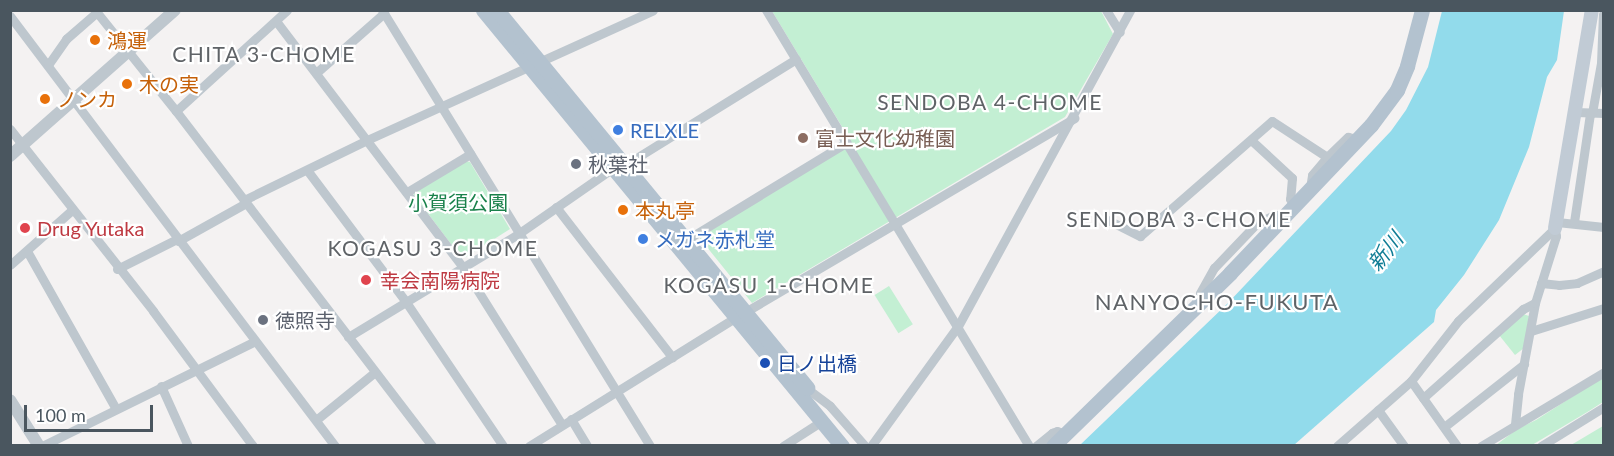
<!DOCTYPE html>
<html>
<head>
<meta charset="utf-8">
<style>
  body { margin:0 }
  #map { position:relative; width:1614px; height:456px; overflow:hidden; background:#f4f2f2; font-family:Lato,"Noto Sans JP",sans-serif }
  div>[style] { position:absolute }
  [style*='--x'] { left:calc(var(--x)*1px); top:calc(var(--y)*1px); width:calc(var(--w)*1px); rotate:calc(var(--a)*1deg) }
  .green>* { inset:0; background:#c3efd3; transform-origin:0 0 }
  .water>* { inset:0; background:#92dbeb }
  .minor>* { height:9px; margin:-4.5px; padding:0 4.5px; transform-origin:4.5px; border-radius:4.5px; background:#bec7ce }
  .tertiary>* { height:12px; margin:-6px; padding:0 6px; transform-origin:6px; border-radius:6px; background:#bec7ce }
  .secondary>* { height:14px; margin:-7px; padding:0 7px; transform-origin:7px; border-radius:7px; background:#c1cbd5 }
  .primary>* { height:15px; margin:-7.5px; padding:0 7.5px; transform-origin:7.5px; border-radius:7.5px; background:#b3c2cf }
  .dots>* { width:16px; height:16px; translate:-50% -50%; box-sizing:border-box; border:3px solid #fff; border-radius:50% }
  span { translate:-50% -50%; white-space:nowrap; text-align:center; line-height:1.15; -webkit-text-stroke:4.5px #fff; paint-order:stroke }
  .food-label { font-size:20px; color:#c56008 }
  .left { translate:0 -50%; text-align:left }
  .shop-label { font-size:20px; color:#366cbe }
  .education-label { font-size:20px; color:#785e54 }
  .worship-label { font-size:20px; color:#5b616d }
  .park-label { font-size:20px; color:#1a814b }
  .health-label { font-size:20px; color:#be3a42 }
  .transit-label { font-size:20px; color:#164399 }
  .neighbourhood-label { font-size:21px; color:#5f6367; letter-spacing:1.5px }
  .water-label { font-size:21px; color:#107d95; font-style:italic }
  .quarter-label { font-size:22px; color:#5f6367; letter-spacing:1.5px }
  .frame { position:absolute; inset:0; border:12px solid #4a565f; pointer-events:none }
  .scale { position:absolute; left:24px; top:405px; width:129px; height:27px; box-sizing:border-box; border:3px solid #4a565f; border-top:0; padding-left:8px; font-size:18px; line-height:21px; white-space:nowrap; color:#4a565f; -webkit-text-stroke:4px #fff; paint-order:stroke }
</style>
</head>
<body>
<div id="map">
  <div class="green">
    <i style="clip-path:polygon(772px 11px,1101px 11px,1113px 34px,1065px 117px,752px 303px,698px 236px,850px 140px)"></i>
    <i style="clip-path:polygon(466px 161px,470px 162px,510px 229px,466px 257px,460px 256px,414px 195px,415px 191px)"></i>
    <i style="left:889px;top:286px;width:45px;height:17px;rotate:58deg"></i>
    <i style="clip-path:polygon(1523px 314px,1529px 316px,1524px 348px,1515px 355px,1499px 335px)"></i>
    <i style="clip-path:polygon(1603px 377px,1603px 402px,1589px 411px,1532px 445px,1495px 446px,1517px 429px,1536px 420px)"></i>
    <i style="clip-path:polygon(1603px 426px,1603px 445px,1571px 445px)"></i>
  </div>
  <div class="water">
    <i style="clip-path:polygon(1442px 11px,1564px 11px,1557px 60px,1547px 77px,1529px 147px,1499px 220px,1464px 275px,1436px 310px,1434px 322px,1294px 445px,1080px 445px,1227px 304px,1391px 131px,1406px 110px,1428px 67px)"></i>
  </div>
  <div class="minor">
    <i style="--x:95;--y:10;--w:129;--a:51.3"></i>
    <i style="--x:176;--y:111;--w:422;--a:52.6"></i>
    <i style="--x:382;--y:10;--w:512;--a:58.42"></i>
    <i style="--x:766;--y:10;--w:509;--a:58.9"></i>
    <i style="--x:1106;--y:10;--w:26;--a:58"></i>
    <i style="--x:10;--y:16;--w:539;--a:52.92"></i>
    <i style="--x:276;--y:21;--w:309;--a:52.8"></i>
    <i style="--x:463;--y:267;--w:186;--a:57.9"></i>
    <i style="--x:48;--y:65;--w:32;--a:-55"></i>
    <i style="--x:66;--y:39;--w:41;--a:-41.1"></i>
    <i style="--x:316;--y:73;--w:91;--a:-41.4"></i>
    <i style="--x:176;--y:111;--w:150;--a:-42.3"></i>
    <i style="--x:1576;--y:112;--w:28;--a:2"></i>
    <i style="--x:1592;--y:113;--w:51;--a:-79.8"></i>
    <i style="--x:1601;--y:63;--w:49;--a:-87.7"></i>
    <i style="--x:10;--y:129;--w:231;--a:51.8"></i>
    <i style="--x:153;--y:311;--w:168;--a:53.5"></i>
    <i style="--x:1251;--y:140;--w:56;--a:42.8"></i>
    <i style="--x:1292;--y:178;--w:21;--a:95"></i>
    <i style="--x:1290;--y:199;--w:7;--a:56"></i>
    <i style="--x:625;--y:165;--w:201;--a:-31.8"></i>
    <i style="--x:307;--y:170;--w:165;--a:53.1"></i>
    <i style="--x:406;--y:302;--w:174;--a:56"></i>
    <i style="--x:1310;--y:188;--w:13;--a:-81"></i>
    <i style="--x:1312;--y:175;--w:23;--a:-50"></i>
    <i style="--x:407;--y:192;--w:74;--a:-31.1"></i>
    <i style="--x:244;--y:200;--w:137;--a:-26"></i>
    <i style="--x:367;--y:140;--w:314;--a:-24.4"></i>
    <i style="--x:556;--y:207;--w:190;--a:52.3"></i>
    <i style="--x:1108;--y:220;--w:36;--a:27"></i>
    <i style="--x:1140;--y:236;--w:175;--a:-41.1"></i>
    <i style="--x:1272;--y:121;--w:66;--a:33.2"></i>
    <i style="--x:1327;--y:157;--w:29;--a:-44"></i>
    <i style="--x:1348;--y:137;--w:9;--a:13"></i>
    <i style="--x:1557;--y:222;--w:47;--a:6.1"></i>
    <i style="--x:1574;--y:222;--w:110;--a:-81.6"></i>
    <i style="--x:686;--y:240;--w:188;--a:-31.3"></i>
    <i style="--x:178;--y:241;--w:78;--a:-29.2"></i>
    <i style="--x:27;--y:251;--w:179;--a:60.6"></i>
    <i style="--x:10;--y:265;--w:83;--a:-41.6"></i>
    <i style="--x:117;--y:269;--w:67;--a:-26.6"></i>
    <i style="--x:1541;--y:283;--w:18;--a:6"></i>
    <i style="--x:1559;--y:285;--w:18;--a:-6"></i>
    <i style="--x:1577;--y:283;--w:30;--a:-24"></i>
    <i style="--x:1204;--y:298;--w:6;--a:-129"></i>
    <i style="--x:1200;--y:293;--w:29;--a:-61"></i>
    <i style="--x:1214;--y:268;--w:62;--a:-46.3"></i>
    <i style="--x:1257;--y:223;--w:19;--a:-25"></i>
    <i style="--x:1274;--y:215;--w:11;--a:0"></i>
    <i style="--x:1531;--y:331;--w:77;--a:-17.5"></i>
    <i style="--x:348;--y:337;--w:199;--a:-31.2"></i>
    <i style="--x:518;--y:234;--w:116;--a:-34.8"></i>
    <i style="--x:1411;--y:381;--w:80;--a:54.7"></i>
    <i style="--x:161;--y:386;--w:66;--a:65.8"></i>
    <i style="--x:809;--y:390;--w:26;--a:37"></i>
    <i style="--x:830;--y:406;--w:53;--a:48.8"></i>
    <i style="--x:1423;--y:398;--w:134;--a:-41.7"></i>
    <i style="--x:1523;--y:309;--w:13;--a:-27"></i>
    <i style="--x:1378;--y:410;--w:44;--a:54.2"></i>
    <i style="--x:571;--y:419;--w:31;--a:59"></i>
    <i style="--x:316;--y:420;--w:76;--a:-39.1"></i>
    <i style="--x:1515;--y:424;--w:30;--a:-84"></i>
    <i style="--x:1518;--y:394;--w:93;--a:-79.4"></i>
    <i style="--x:1535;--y:303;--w:70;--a:-72.6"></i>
    <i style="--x:1556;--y:236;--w:8;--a:-97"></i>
    <i style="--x:1444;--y:427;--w:102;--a:-38.2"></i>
    <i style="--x:42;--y:446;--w:237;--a:-26.2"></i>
    <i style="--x:529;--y:446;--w:243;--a:-31.9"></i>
    <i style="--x:735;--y:318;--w:394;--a:-30.5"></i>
    <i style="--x:783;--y:446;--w:46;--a:-32.7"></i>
    <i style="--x:822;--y:421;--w:2;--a:63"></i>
    <i style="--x:871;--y:446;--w:148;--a:-54.1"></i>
    <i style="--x:958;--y:326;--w:360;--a:-61.4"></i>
    <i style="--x:1036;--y:446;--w:21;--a:-39"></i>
    <i style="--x:1052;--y:433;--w:5;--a:-22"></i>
    <i style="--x:1057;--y:431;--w:9;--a:21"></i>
    <i style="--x:1337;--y:446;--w:98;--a:-41.3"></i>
    <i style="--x:1411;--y:381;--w:76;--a:-51.9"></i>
    <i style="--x:1458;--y:321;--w:134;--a:-43.8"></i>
    <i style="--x:1481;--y:446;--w:144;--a:-31"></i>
    <i style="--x:1541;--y:446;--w:74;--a:-31.8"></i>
  </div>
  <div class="tertiary">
    <i style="--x:10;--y:156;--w:220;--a:-41.5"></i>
    <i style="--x:10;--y:400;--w:54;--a:57.8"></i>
  </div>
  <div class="secondary">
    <i style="--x:1555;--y:228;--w:221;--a:-80.4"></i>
  </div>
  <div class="primary">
    <i style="--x:483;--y:10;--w:565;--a:50.53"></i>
    <i style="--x:497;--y:10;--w:489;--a:50.6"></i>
    <i style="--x:1053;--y:446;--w:248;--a:-44.3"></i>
    <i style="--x:1230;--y:273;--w:204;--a:-46.4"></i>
    <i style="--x:1371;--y:125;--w:44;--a:-53.4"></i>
    <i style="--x:1397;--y:90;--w:26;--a:-67"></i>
    <i style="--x:1407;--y:66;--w:58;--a:-75"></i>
  </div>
  <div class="dots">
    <i style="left:95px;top:40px;background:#e8710a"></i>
    <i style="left:127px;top:84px;background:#e8710a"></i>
    <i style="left:45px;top:99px;background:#e8710a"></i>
    <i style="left:618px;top:130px;background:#3f7fe0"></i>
    <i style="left:803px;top:138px;background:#8d6e63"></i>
    <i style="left:576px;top:164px;background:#6b7280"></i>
    <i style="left:623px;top:210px;background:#e8710a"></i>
    <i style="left:25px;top:228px;background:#e0444e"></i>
    <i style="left:643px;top:239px;background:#3f7fe0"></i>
    <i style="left:366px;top:280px;background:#e0444e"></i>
    <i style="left:263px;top:320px;background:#6b7280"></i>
    <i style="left:765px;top:363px;background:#1a4fb4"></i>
  </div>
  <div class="food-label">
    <span class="left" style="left:107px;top:40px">鴻運</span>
    <span class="left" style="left:139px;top:84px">木の実</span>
    <span class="left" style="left:57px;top:99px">ノンカ</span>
    <span class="left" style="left:635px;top:210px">本丸亭</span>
  </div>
  <div class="shop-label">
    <span class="left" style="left:630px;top:130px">RELXLE</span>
    <span class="left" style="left:655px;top:239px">メガネ赤札堂</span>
  </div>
  <div class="education-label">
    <span class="left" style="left:815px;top:138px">富士文化幼稚園</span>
  </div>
  <div class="worship-label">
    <span class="left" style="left:588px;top:164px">秋葉社</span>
    <span class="left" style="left:275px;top:320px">徳照寺</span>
  </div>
  <div class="park-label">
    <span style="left:458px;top:202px">小賀須公園</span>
  </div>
  <div class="health-label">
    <span class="left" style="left:37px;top:228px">Drug Yutaka</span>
    <span class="left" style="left:380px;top:280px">幸会南陽病院</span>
  </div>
  <div class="transit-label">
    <span class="left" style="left:777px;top:363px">日ノ出橋</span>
  </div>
  <div class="neighbourhood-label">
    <span style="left:264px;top:54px">CHITA 3-CHOME</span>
    <span style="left:990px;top:102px">SENDOBA 4-CHOME</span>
    <span style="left:1179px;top:219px">SENDOBA 3-CHOME</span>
    <span style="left:433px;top:248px">KOGASU 3-CHOME</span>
    <span style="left:769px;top:285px">KOGASU 1-CHOME</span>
  </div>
  <div class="water-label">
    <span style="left:1385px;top:251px;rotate:-52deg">新川</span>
  </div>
  <div class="quarter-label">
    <span style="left:1217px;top:302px">NANYOCHO-FUKUTA</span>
  </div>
  <div class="frame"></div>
  <div class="scale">100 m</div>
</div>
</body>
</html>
